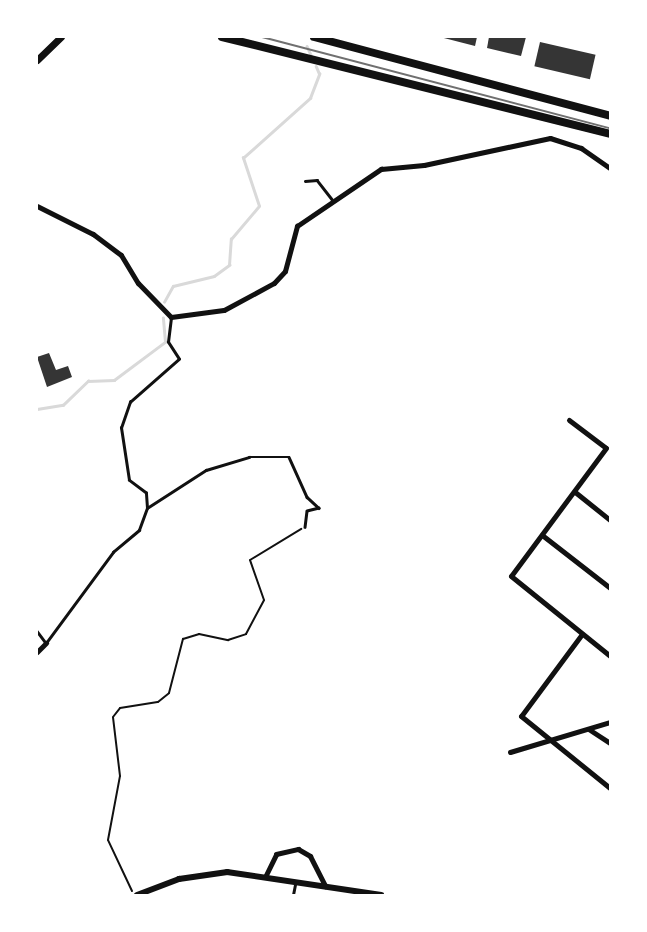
<!DOCTYPE html>
<html>
<head>
<meta charset="utf-8">
<style>
  body { margin:0 }
  #map { position:relative; width:647px; height:932px; overflow:hidden; background:#fff; font-family:"Exo 2",sans-serif }
  div>[style] { position:absolute }
  [style*='--x'] { left:calc(var(--x)*1px); top:calc(var(--y)*1px); width:calc(var(--w)*1px); rotate:calc(var(--a)*1deg) }
  .stream>* { height:2.5px; margin:-1.25px; padding:0 1.25px; transform-origin:1.25px; border-radius:1.25px; background:#d9d9d9 }
  .building>* { inset:0; background:#353535; transform-origin:0 0 }
  .path>* { height:2px; margin:-1px; padding:0 1px; transform-origin:1px; border-radius:1px; background:#111 }
  .service>* { height:2.5px; margin:-1.25px; padding:0 1.25px; transform-origin:1.25px; border-radius:1.25px; background:#111 }
  .minor>* { height:5px; margin:-2.5px; padding:0 2.5px; transform-origin:2.5px; border-radius:2.5px; background:#111 }
  .tertiary>* { height:6px; margin:-3px; padding:0 3px; transform-origin:3px; border-radius:3px; background:#111 }
  .secondary>* { height:7px; margin:-3.5px; padding:0 3.5px; transform-origin:3.5px; border-radius:3.5px; background:#111 }
  .primary>* { height:8px; margin:-4px; padding:0 4px; transform-origin:4px; border-radius:4px; background:#111 }
  .tram>* { height:2px; margin:-1px; padding:0 1px; transform-origin:1px; border-radius:1px; background:#707070 }
  span { translate:-50% -50%; white-space:nowrap; text-align:center; line-height:1.15; -webkit-text-stroke:5px #fff; paint-order:stroke }
  .frame { position:absolute; inset:0; border:38px solid #fff; pointer-events:none }
</style>
</head>
<body>
<div id="map">
  <div class="stream">
    <i style="--x:307;--y:46;--w:10;--a:66"></i>
    <i style="--x:164;--y:302;--w:18;--a:-61"></i>
    <i style="--x:173;--y:286;--w:42;--a:-13.7"></i>
    <i style="--x:214;--y:276;--w:19;--a:-36"></i>
    <i style="--x:229;--y:265;--w:26;--a:-86"></i>
    <i style="--x:231;--y:239;--w:43;--a:-49.7"></i>
    <i style="--x:259;--y:206;--w:51;--a:-108.4"></i>
    <i style="--x:243;--y:158;--w:90;--a:-41.8"></i>
    <i style="--x:310;--y:98;--w:26;--a:-69"></i>
    <i style="--x:319;--y:74;--w:8;--a:-113"></i>
    <i style="--x:37;--y:409;--w:26;--a:-9"></i>
    <i style="--x:63;--y:405;--w:35;--a:-44"></i>
    <i style="--x:88;--y:381;--w:26;--a:-2"></i>
    <i style="--x:114;--y:380;--w:64;--a:-36.7"></i>
    <i style="--x:165;--y:342;--w:24;--a:-95"></i>
  </div>
  <div class="building">
    <i style="clip-path:polygon(440px 37px,477px 37px,475px 46px)"></i>
    <i style="clip-path:polygon(489px 37px,526px 37px,521px 56px,487px 48px)"></i>
    <i style="left:540px;top:42px;width:57px;height:25px;rotate:13deg"></i>
    <i style="clip-path:polygon(49px 353px,56px 370px,68px 366px,72px 377px,47px 387px,37px 357px)"></i>
  </div>
  <div class="path">
    <i style="--x:132;--y:891;--w:56;--a:-115.2"></i>
    <i style="--x:108;--y:840;--w:65;--a:-79.4"></i>
    <i style="--x:120;--y:776;--w:59;--a:-96.8"></i>
    <i style="--x:113;--y:717;--w:11;--a:-52"></i>
    <i style="--x:120;--y:708;--w:38;--a:-9"></i>
    <i style="--x:158;--y:702;--w:14;--a:-39"></i>
    <i style="--x:169;--y:693;--w:56;--a:-75.5"></i>
    <i style="--x:183;--y:639;--w:17;--a:-17"></i>
    <i style="--x:199;--y:634;--w:30;--a:12"></i>
    <i style="--x:228;--y:640;--w:19;--a:-18"></i>
    <i style="--x:246;--y:634;--w:38;--a:-62"></i>
    <i style="--x:264;--y:600;--w:42;--a:-109.3"></i>
    <i style="--x:250;--y:560;--w:60;--a:-31.3"></i>
  </div>
  <div class="service">
    <i style="--x:305;--y:181;--w:12;--a:-5"></i>
    <i style="--x:317;--y:180;--w:24;--a:52"></i>
    <i style="--x:147;--y:508;--w:70;--a:-32.8"></i>
    <i style="--x:206;--y:470;--w:45;--a:-16.8"></i>
    <i style="--x:249;--y:457;--w:40;--a:0"></i>
    <i style="--x:289;--y:457;--w:44;--a:65.8"></i>
    <i style="--x:307;--y:497;--w:16;--a:43"></i>
    <i style="--x:319;--y:508;--w:12;--a:166"></i>
    <i style="--x:307;--y:511;--w:16;--a:97"></i>
    <i style="--x:37;--y:631;--w:15;--a:53"></i>
    <i style="--x:46;--y:643;--w:113;--a:-53.6"></i>
    <i style="--x:113;--y:552;--w:34;--a:-40"></i>
    <i style="--x:139;--y:530;--w:23;--a:-70"></i>
    <i style="--x:147;--y:508;--w:15;--a:-94"></i>
    <i style="--x:146;--y:493;--w:21;--a:-143"></i>
    <i style="--x:129;--y:480;--w:53;--a:-98.7"></i>
    <i style="--x:121;--y:428;--w:28;--a:-71"></i>
    <i style="--x:130;--y:402;--w:65;--a:-41.3"></i>
    <i style="--x:179;--y:359;--w:20;--a:-123"></i>
    <i style="--x:168;--y:342;--w:25;--a:-83"></i>
    <i style="--x:293;--y:895;--w:10;--a:-79"></i>
  </div>
  <div class="minor">
    <i style="--x:37;--y:206;--w:63;--a:26.6"></i>
    <i style="--x:93;--y:234;--w:35;--a:37"></i>
    <i style="--x:121;--y:255;--w:33;--a:59"></i>
    <i style="--x:138;--y:283;--w:47;--a:45.9"></i>
    <i style="--x:171;--y:317;--w:53;--a:-7.5"></i>
    <i style="--x:224;--y:310;--w:57;--a:-28.4"></i>
    <i style="--x:274;--y:283;--w:16;--a:-47"></i>
    <i style="--x:285;--y:271;--w:47;--a:-75.1"></i>
    <i style="--x:297;--y:226;--w:102;--a:-34.2"></i>
    <i style="--x:381;--y:169;--w:43;--a:-5.3"></i>
    <i style="--x:424;--y:165;--w:129;--a:-12.1"></i>
    <i style="--x:550;--y:138;--w:33;--a:18"></i>
    <i style="--x:581;--y:148;--w:35;--a:35"></i>
    <i style="--x:569;--y:420;--w:46;--a:37.1"></i>
    <i style="--x:606;--y:448;--w:159;--a:126.6"></i>
    <i style="--x:511;--y:576;--w:127;--a:38.9"></i>
    <i style="--x:575;--y:492;--w:45;--a:38.7"></i>
    <i style="--x:542;--y:535;--w:86;--a:37.9"></i>
    <i style="--x:582;--y:634;--w:102;--a:126.6"></i>
    <i style="--x:521;--y:716;--w:114;--a:39"></i>
    <i style="--x:37;--y:652;--w:13;--a:-45"></i>
    <i style="--x:590;--y:730;--w:24;--a:33"></i>
    <i style="--x:510;--y:752;--w:104;--a:-16.7"></i>
    <i style="--x:265;--y:877;--w:25;--a:-64"></i>
    <i style="--x:276;--y:854;--w:23;--a:-13"></i>
    <i style="--x:298;--y:849;--w:14;--a:30"></i>
    <i style="--x:310;--y:856;--w:34;--a:63"></i>
  </div>
  <div class="tertiary">
    <i style="--x:137;--y:895;--w:45;--a:-20.9"></i>
    <i style="--x:179;--y:879;--w:49;--a:-8.3"></i>
    <i style="--x:227;--y:872;--w:156;--a:8.5"></i>
  </div>
  <div class="secondary">
    <i style="--x:37;--y:60;--w:33;--a:-44"></i>
  </div>
  <div class="primary">
    <i style="--x:222;--y:37;--w:400;--a:14"></i>
    <i style="--x:314;--y:37;--w:306;--a:14.9"></i>
  </div>
  <div class="tram">
    <i style="--x:262;--y:37;--w:360;--a:14.7"></i>
  </div>
  <div class="frame"></div>
</div>
</body>
</html>
